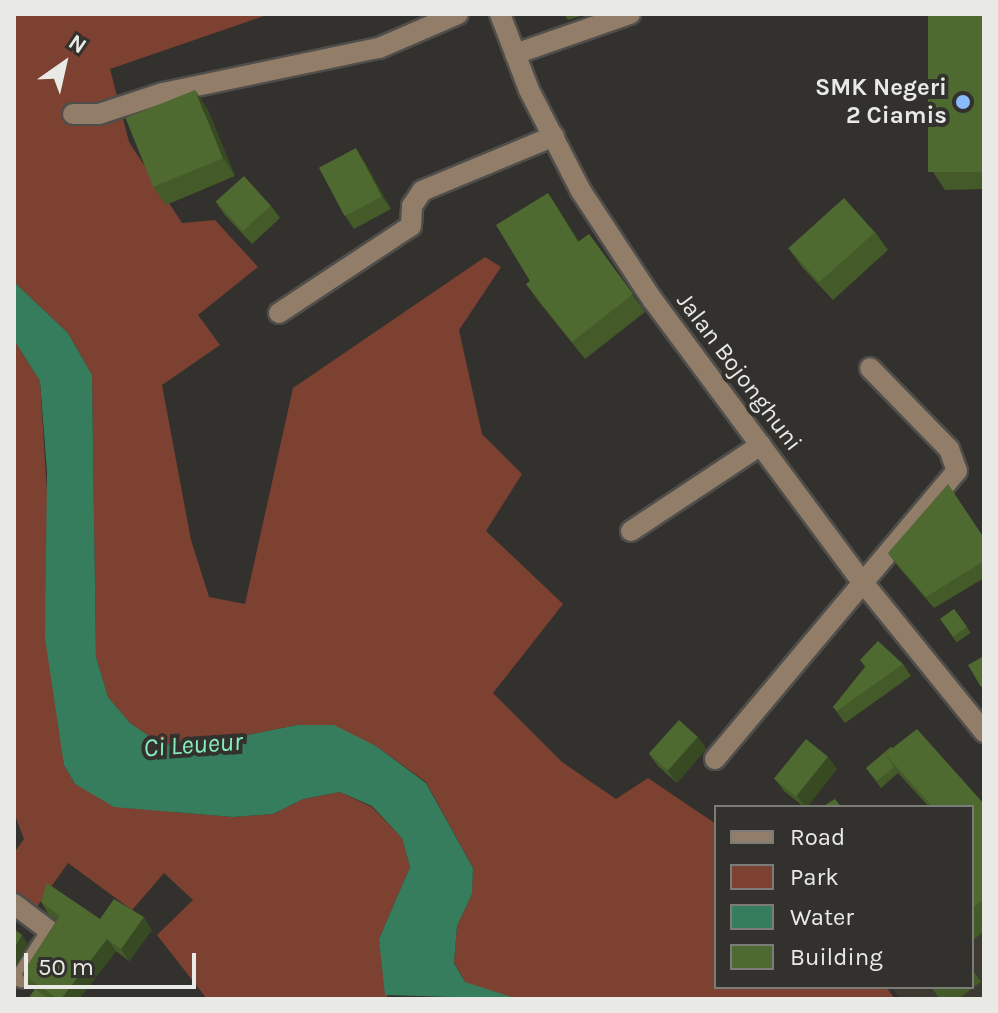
<!DOCTYPE html>
<html>
<head>
<meta charset="utf-8">
<style>
  body { margin:0 }
  #map { position:relative; width:998px; height:1013px; overflow:hidden; background:#32312d; font-family:Karla,sans-serif }
  div>[style] { position:absolute }
  [style*='--x'] { left:calc(var(--x)*1px); top:calc(var(--y)*1px); width:calc(var(--w)*1px); rotate:calc(var(--a)*1deg) }
  .built>* { inset:0; background:#3d3b31 }
  .green>* { inset:0; background:#7d4132 }
  .water>* { inset:0; background:#357d5c }
  .roads { filter:drop-shadow(2px 0 #4f4e4b) drop-shadow(-2px 0 #4f4e4b) drop-shadow(0 2px #4f4e4b) drop-shadow(0 -2px #4f4e4b) }
  .minor>* { height:20px; margin:-10px; padding:0 10px; transform-origin:10px; border-radius:10px; background:#927d68 }
  .wall>* { inset:0; background:#445b29; transform-origin:0 0 }
  .shaded-wall>* { inset:0; background:#374a22 }
  .building>* { inset:0; background:#4f6a30; transform-origin:0 0 }
  .dots>* { width:22px; height:22px; translate:-50% -50%; box-sizing:border-box; border:4px solid #32312d; border-radius:50% }
  span { translate:-50% -50%; white-space:nowrap; text-align:center; line-height:1.15; -webkit-text-stroke:8px #32312d; paint-order:stroke }
  .poi-label { font-size:24px; color:#e9e9e6; font-weight:700 }
  .right { translate:-100% -50%; text-align:right }
  .street-label { font-size:24px; color:#e9e9e6 }
  .water-label { font-size:26px; color:#87edbb; font-style:italic }
  .frame { position:absolute; inset:0; border:16px solid #e9e9e6; pointer-events:none }
  .legend { position:absolute; left:714px; top:805px; width:260px; height:184px; box-sizing:border-box; background:#32312d; border:2px solid #7b7b77; margin:0; padding:10px 14px; list-style:none; font-size:24px; color:#e9e9e6 }
  .legend li { display:flex; align-items:center; gap:16px; height:40px }
  .legend b { width:40px; border:2px solid #7b7b77 }
  .north { position:absolute; left:24px; top:24px; width:80px; height:80px; -webkit-text-stroke:6px #32312d; paint-order:stroke; rotate:34deg; font-size:22px; font-weight:700; line-height:32px; text-align:center; color:#e9e9e6 }
  .north::after { content:''; display:block; margin:auto; width:28px; height:36px; background:#e9e9e6; clip-path:polygon(50% 0,100% 100%,50% 72%,0 100%) }
  .scale { position:absolute; left:24px; top:953px; width:172px; height:36px; box-sizing:border-box; border:4px solid #e9e9e6; border-top:0; padding-left:10px; font-size:24px; line-height:28px; white-space:nowrap; color:#e9e9e6; -webkit-text-stroke:6px #32312d; paint-order:stroke }
</style>
</head>
<body>
<div id="map">
  <div class="built">
    <i style="clip-path:polygon(984px 881px,984px 999px,901px 999px,892px 987px,972px 987px,972px 891px)"></i>
  </div>
  <div class="green">
    <i style="clip-path:polygon(14px 14px,270px 14px,110px 69px,129px 142px,182px 223px,215px 220px,258px 267px,198px 315px,220px 345px,162px 385px,191px 540px,209px 597px,245px 604px,293px 388px,485px 257px,501px 267px,459px 330px,482px 434px,522px 474px,486px 531px,563px 604px,493px 693px,562px 762px,616px 799px,648px 778px,716px 824px,716px 987px,886px 987px,895px 999px,518px 999px,488px 993px,465px 982px,454px 962px,457px 926px,472px 894px,473px 868px,426px 782px,376px 746px,297px 725px,183px 748px,158px 742px,130px 723px,108px 697px,96px 657px,92px 375px,68px 333px,14px 282px)"></i>
    <i style="clip-path:polygon(14px 340px,40px 381px,64px 765px,75px 784px,174px 812px,233px 817px,273px 814px,303px 799px,340px 792px,372px 807px,402px 838px,410px 867px,379px 939px,388px 999px,207px 999px,157px 935px,193px 900px,164px 873px,132px 910px,68px 863px,36px 908px,14px 892px,14px 853px,24px 839px,14px 813px)"></i>
  </div>
  <div class="water">
    <i style="clip-path:polygon(14px 282px,68px 333px,92px 375px,96px 657px,108px 697px,130px 723px,158px 742px,183px 748px,297px 725px,334px 725px,376px 746px,426px 783px,473px 868px,472px 894px,457px 926px,454px 963px,465px 982px,518px 999px,385px 995px,379px 939px,410px 867px,402px 838px,372px 806px,340px 792px,303px 799px,273px 814px,233px 817px,114px 807px,75px 784px,64px 765px,45px 638px,47px 472px,40px 381px,14px 340px)"></i>
  </div>
  <div class="roads">
    <div class="minor">
      <i style="--x:500;--y:14;--w:81;--a:69.1"></i>
      <i style="--x:529;--y:90;--w:114;--a:62.8"></i>
      <i style="--x:581;--y:191;--w:129;--a:56.7"></i>
      <i style="--x:652;--y:299;--w:350;--a:53.4"></i>
      <i style="--x:861;--y:580;--w:196;--a:51"></i>
      <i style="--x:515;--y:54;--w:122;--a:-19.2"></i>
      <i style="--x:73;--y:114;--w:26;--a:0"></i>
      <i style="--x:99;--y:114;--w:67;--a:-18.2"></i>
      <i style="--x:163;--y:93;--w:221;--a:-11.8"></i>
      <i style="--x:379;--y:48;--w:86;--a:-23.3"></i>
      <i style="--x:279;--y:313;--w:158;--a:-33.4"></i>
      <i style="--x:411;--y:226;--w:20;--a:-87"></i>
      <i style="--x:412;--y:206;--w:18;--a:-56"></i>
      <i style="--x:422;--y:191;--w:143;--a:-22.6"></i>
      <i style="--x:631;--y:531;--w:156;--a:-33.5"></i>
      <i style="--x:715;--y:759;--w:376;--a:-50"></i>
      <i style="--x:957;--y:471;--w:23;--a:-110"></i>
      <i style="--x:949;--y:449;--w:113;--a:-134.3"></i>
      <i style="--x:14;--y:904;--w:46;--a:37.1"></i>
      <i style="--x:51;--y:932;--w:54;--a:122.8"></i>
    </div>
  </div>
  <div class="wall">
    <i style="clip-path:polygon(564px 14px,587px 14px,568px 20px)"></i>
    <i style="clip-path:polygon(984px 14px,984px 189px,945px 190px,933px 172px)"></i>
    <i style="clip-path:polygon(207px 108px,235px 176px,166px 205px,153px 187px)"></i>
    <i style="clip-path:polygon(364px 161px,391px 209px,354px 229px,346px 217px)"></i>
    <i style="clip-path:polygon(548px 193px,579px 242px,589px 234px,645px 312px,585px 359px,539px 302px,526px 284px,530px 281px)"></i>
    <i style="clip-path:polygon(216px 202px,271px 206px,280px 218px,252px 244px,224px 214px)"></i>
    <i style="clip-path:polygon(875px 232px,888px 250px,833px 300px,802px 267px,789px 249px)"></i>
    <i style="clip-path:polygon(984px 538px,984px 578px,934px 608px,896px 564px,888px 553px)"></i>
    <i style="left:954px;top:609px;width:29px;height:17px;rotate:55deg"></i>
    <i style="clip-path:polygon(860px 660px,903px 664px,911px 676px,845px 723px,833px 707px,865px 667px)"></i>
    <i style="clip-path:polygon(698px 737px,706px 749px,677px 783px,658px 766px,649px 754px)"></i>
    <i style="clip-path:polygon(891px 747px,984px 804px,984px 931px,972px 941px,972px 807px,929px 807px,898px 773px,881px 788px,866px 768px)"></i>
    <i style="clip-path:polygon(828px 757px,837px 769px,807px 807px,804px 807px,784px 791px,775px 779px)"></i>
    <i style="clip-path:polygon(41px 902px,100px 919px,152px 930px,129px 961px,116px 951px,79px 999px,28px 999px,35px 990px,30px 987px,22px 974px,57px 920px,49px 915px)"></i>
    <i style="clip-path:polygon(972px 969px,981px 982px,958px 999px,940px 999px,931px 987px,972px 987px)"></i>
  </div>
  <div class="shaded-wall">
    <i style="clip-path:polygon(195px 90px,207px 108px,235px 176px,223px 158px)"></i>
    <i style="clip-path:polygon(356px 148px,364px 161px,391px 209px,382px 197px)"></i>
    <i style="clip-path:polygon(548px 193px,560px 211px,591px 260px,578px 242px)"></i>
    <i style="clip-path:polygon(698px 737px,706px 749px,677px 783px,668px 771px)"></i>
    <i style="clip-path:polygon(828px 757px,837px 769px,807px 807px,805px 807px,797px 796px)"></i>
    <i style="clip-path:polygon(144px 917px,152px 930px,129px 961px,121px 949px)"></i>
    <i style="clip-path:polygon(22px 935px,28px 944px,14px 969px,14px 949px)"></i>
    <i style="clip-path:polygon(107px 939px,116px 951px,79px 999px,61px 999px)"></i>
  </div>
  <div class="building">
    <i style="left:928px;top:14px;width:56px;height:158px"></i>
    <i style="left:195px;top:90px;width:74px;height:75px;rotate:68deg"></i>
    <i style="left:356px;top:148px;width:55px;height:42px;rotate:62deg"></i>
    <i style="left:244px;top:176px;width:40px;height:38px;rotate:48deg"></i>
    <i style="clip-path:polygon(548px 193px,578px 242px,589px 234px,633px 294px,572px 342px,526px 284px,530px 281px,496px 225px)"></i>
    <i style="left:844px;top:198px;width:46px;height:75px;rotate:48deg"></i>
    <i style="clip-path:polygon(948px 484px,984px 538px,984px 561px,926px 597px,888px 553px)"></i>
    <i style="left:954px;top:609px;width:22px;height:17px;rotate:54deg"></i>
    <i style="clip-path:polygon(878px 641px,903px 664px,837px 711px,833px 707px,866px 666px,860px 660px)"></i>
    <i style="clip-path:polygon(984px 656px,984px 686px,981px 687px,968px 665px)"></i>
    <i style="left:679px;top:720px;width:25px;height:45px;rotate:42deg"></i>
    <i style="clip-path:polygon(917px 729px,984px 804px,984px 899px,972px 908px,972px 807px,933px 807px,885px 754px)"></i>
    <i style="left:806px;top:739px;width:28px;height:51px;rotate:39deg"></i>
    <i style="clip-path:polygon(891px 747px,892px 748px,885px 754px,894px 767px,877px 781px,866px 768px)"></i>
    <i style="clip-path:polygon(835px 799px,841px 807px,822px 807px)"></i>
    <i style="clip-path:polygon(47px 883px,100px 919px,114px 899px,144px 917px,121px 949px,107px 939px,61px 999px,58px 999px,22px 974px,60px 916px,41px 902px)"></i>
    <i style="clip-path:polygon(14px 929px,22px 935px,14px 949px)"></i>
    <i style="clip-path:polygon(35px 989px,49px 999px,28px 999px)"></i>
  </div>
  <div class="dots">
    <i style="left:963px;top:102px;background:#89bafc"></i>
  </div>
  <div class="poi-label">
    <span class="right" style="left:947px;top:102px">SMK Negeri<br>2 Ciamis</span>
  </div>
  <div class="street-label">
    <span style="left:739px;top:372px;rotate:53deg">Jalan Bojonghuni</span>
  </div>
  <div class="water-label">
    <span style="left:193px;top:745px;rotate:-4deg">Ci Leueur</span>
  </div>
  <div class="frame"></div>
  <ul class="legend">
  <li><b style="height:10px;background:#927d68"></b>Road</li>
  <li><b style="height:22px;background:#7d4132"></b>Park</li>
  <li><b style="height:22px;background:#357d5c"></b>Water</li>
  <li><b style="height:22px;background:#4f6a30"></b>Building</li>
  </ul>
  <div class="north">N</div>
  <div class="scale">50 m</div>
</div>
</body>
</html>
